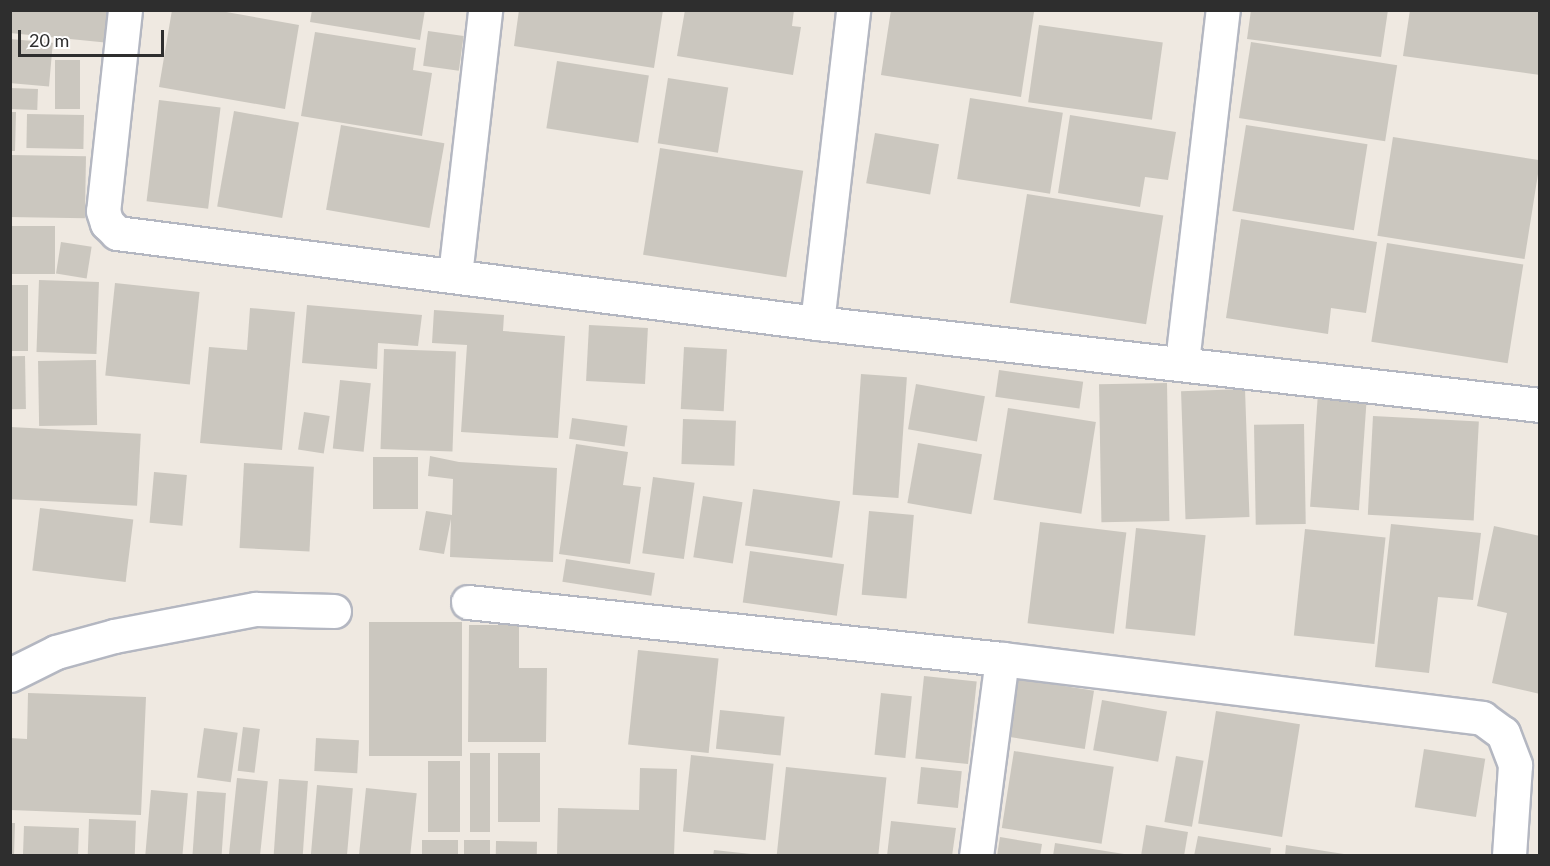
<!DOCTYPE html>
<html>
<head>
<meta charset="utf-8">
<style>
  body { margin:0 }
  #map { position:relative; width:1550px; height:866px; overflow:hidden; background:#efe9e1; font-family:Lato,sans-serif }
  div>[style] { position:absolute }
  [style*='--x'] { left:calc(var(--x)*1px); top:calc(var(--y)*1px); width:calc(var(--w)*1px); rotate:calc(var(--a)*1deg) }
  .building>* { inset:0; background:#cbc7bf; transform-origin:0 0 }
  .roads { filter:drop-shadow(2px 0 #b4b7c1) drop-shadow(-2px 0 #b4b7c1) drop-shadow(0 2px #b4b7c1) drop-shadow(0 -2px #b4b7c1) }
  .minor>* { height:33px; margin:-16.5px; padding:0 16.5px; transform-origin:16.5px; border-radius:16.5px; background:#fff }
  span { translate:-50% -50%; white-space:nowrap; text-align:center; line-height:1.15; -webkit-text-stroke:6px #fff; paint-order:stroke }
  .frame { position:absolute; inset:0; border:12px solid #2e2e2e; pointer-events:none }
  .scale { position:absolute; left:18px; top:30px; width:146px; height:27px; box-sizing:border-box; border:3px solid #2e2e2e; border-top:0; padding-left:8px; font-size:18px; line-height:21px; white-space:nowrap; color:#2e2e2e; -webkit-text-stroke:4px #fff; paint-order:stroke }
</style>
</head>
<body>
<div id="map">
  <div class="building">
    <i style="clip-path:polygon(10px 10px,123px 10px,120px 44px,10px 33px)"></i>
    <i style="clip-path:polygon(172px 10px,215px 10px,299px 25px,285px 109px,159px 87px)"></i>
    <i style="clip-path:polygon(312px 10px,425px 10px,420px 40px,310px 22px)"></i>
    <i style="clip-path:polygon(519px 10px,663px 10px,654px 68px,514px 46px)"></i>
    <i style="clip-path:polygon(685px 10px,794px 10px,792px 26px,801px 27px,793px 75px,677px 56px)"></i>
    <i style="clip-path:polygon(891px 10px,1034px 12px,1021px 97px,881px 75px)"></i>
    <i style="clip-path:polygon(1251px 10px,1388px 10px,1381px 57px,1247px 39px)"></i>
    <i style="clip-path:polygon(1410px 10px,1540px 10px,1540px 75px,1403px 56px)"></i>
    <i style="left:1039px;top:25px;width:125px;height:78px;rotate:8deg"></i>
    <i style="left:428px;top:31px;width:36px;height:35px;rotate:8deg"></i>
    <i style="clip-path:polygon(315px 32px,416px 48px,413px 70px,432px 73px,422px 136px,301px 116px)"></i>
    <i style="left:10px;top:39px;width:43px;height:44px;rotate:5deg"></i>
    <i style="left:1251px;top:42px;width:148px;height:77px;rotate:9deg"></i>
    <i style="left:55px;top:60px;width:25px;height:49px"></i>
    <i style="left:557px;top:61px;width:93px;height:68px;rotate:9deg"></i>
    <i style="left:668px;top:78px;width:61px;height:66px;rotate:9deg"></i>
    <i style="left:10px;top:88px;width:28px;height:21px;rotate:2deg"></i>
    <i style="left:970px;top:98px;width:94px;height:82px;rotate:9deg"></i>
    <i style="left:159px;top:100px;width:62px;height:102px;rotate:7deg"></i>
    <i style="left:234px;top:111px;width:66px;height:97px;rotate:10deg"></i>
    <i style="clip-path:polygon(10px 112px,16px 112px,15px 151px,10px 151px)"></i>
    <i style="left:27px;top:114px;width:57px;height:34px;rotate:1deg"></i>
    <i style="clip-path:polygon(1070px 115px,1176px 132px,1168px 180px,1145px 177px,1140px 207px,1058px 193px)"></i>
    <i style="left:341px;top:125px;width:105px;height:86px;rotate:10deg"></i>
    <i style="left:1246px;top:125px;width:123px;height:87px;rotate:9deg"></i>
    <i style="left:875px;top:133px;width:65px;height:51px;rotate:10deg"></i>
    <i style="left:1393px;top:137px;width:149px;height:100px;rotate:9deg"></i>
    <i style="left:660px;top:148px;width:145px;height:108px;rotate:9deg"></i>
    <i style="left:10px;top:155px;width:76px;height:62px;rotate:1deg"></i>
    <i style="left:1027px;top:194px;width:138px;height:110px;rotate:9deg"></i>
    <i style="clip-path:polygon(1241px 219px,1377px 242px,1366px 313px,1331px 308px,1328px 334px,1226px 318px)"></i>
    <i style="left:10px;top:226px;width:45px;height:48px"></i>
    <i style="left:61px;top:242px;width:31px;height:32px;rotate:9deg"></i>
    <i style="left:1387px;top:243px;width:138px;height:100px;rotate:9deg"></i>
    <i style="left:39px;top:280px;width:60px;height:72px;rotate:2deg"></i>
    <i style="left:115px;top:283px;width:85px;height:93px;rotate:6deg"></i>
    <i style="left:10px;top:285px;width:18px;height:66px"></i>
    <i style="clip-path:polygon(307px 305px,422px 315px,418px 346px,378px 343px,377px 369px,302px 363px)"></i>
    <i style="clip-path:polygon(250px 308px,295px 312px,282px 450px,200px 443px,209px 347px,247px 350px)"></i>
    <i style="clip-path:polygon(434px 310px,504px 315px,503px 331px,565px 336px,558px 438px,461px 432px,467px 345px,432px 343px)"></i>
    <i style="left:589px;top:325px;width:59px;height:56px;rotate:3deg"></i>
    <i style="left:684px;top:347px;width:43px;height:62px;rotate:3deg"></i>
    <i style="left:384px;top:349px;width:72px;height:100px;rotate:2deg"></i>
    <i style="left:25px;top:356px;width:53px;height:15px;rotate:89deg"></i>
    <i style="left:96px;top:360px;width:65px;height:58px;rotate:89deg"></i>
    <i style="left:999px;top:370px;width:85px;height:27px;rotate:8deg"></i>
    <i style="left:861px;top:374px;width:46px;height:121px;rotate:4deg"></i>
    <i style="left:340px;top:380px;width:31px;height:69px;rotate:6deg"></i>
    <i style="left:1167px;top:383px;width:138px;height:68px;rotate:89deg"></i>
    <i style="left:916px;top:384px;width:70px;height:46px;rotate:10deg"></i>
    <i style="left:1245px;top:389px;width:128px;height:64px;rotate:88deg"></i>
    <i style="left:1318px;top:393px;width:49px;height:114px;rotate:4deg"></i>
    <i style="left:1008px;top:408px;width:89px;height:93px;rotate:9deg"></i>
    <i style="left:304px;top:412px;width:26px;height:38px;rotate:9deg"></i>
    <i style="left:1373px;top:416px;width:106px;height:99px;rotate:3deg"></i>
    <i style="left:572px;top:418px;width:56px;height:21px;rotate:8deg"></i>
    <i style="left:683px;top:419px;width:53px;height:45px;rotate:2deg"></i>
    <i style="left:1304px;top:424px;width:100px;height:50px;rotate:89deg"></i>
    <i style="left:10px;top:427px;width:131px;height:72px;rotate:3deg"></i>
    <i style="left:918px;top:443px;width:65px;height:61px;rotate:10deg"></i>
    <i style="clip-path:polygon(576px 444px,628px 452px,623px 485px,641px 487px,630px 564px,559px 554px)"></i>
    <i style="clip-path:polygon(430px 456px,459px 462px,557px 468px,553px 562px,450px 557px,451px 519px,444px 554px,419px 550px,426px 511px,452px 515px,453px 479px,428px 476px)"></i>
    <i style="left:418px;top:457px;width:52px;height:45px;rotate:90deg"></i>
    <i style="left:244px;top:463px;width:70px;height:85px;rotate:3deg"></i>
    <i style="left:154px;top:472px;width:33px;height:51px;rotate:5deg"></i>
    <i style="left:653px;top:477px;width:42px;height:77px;rotate:8deg"></i>
    <i style="left:753px;top:489px;width:88px;height:57px;rotate:8deg"></i>
    <i style="left:703px;top:496px;width:40px;height:62px;rotate:9deg"></i>
    <i style="left:40px;top:508px;width:94px;height:63px;rotate:7deg"></i>
    <i style="left:869px;top:511px;width:45px;height:84px;rotate:5deg"></i>
    <i style="left:1040px;top:522px;width:87px;height:102px;rotate:7deg"></i>
    <i style="clip-path:polygon(1391px 524px,1481px 533px,1473px 600px,1438px 597px,1429px 673px,1375px 667px)"></i>
    <i style="clip-path:polygon(1494px 526px,1540px 536px,1540px 694px,1492px 683px,1507px 613px,1477px 606px)"></i>
    <i style="left:1136px;top:528px;width:70px;height:101px;rotate:6deg"></i>
    <i style="left:1305px;top:529px;width:81px;height:107px;rotate:6deg"></i>
    <i style="left:750px;top:551px;width:95px;height:52px;rotate:8deg"></i>
    <i style="left:566px;top:559px;width:90px;height:23px;rotate:9deg"></i>
    <i style="left:369px;top:622px;width:93px;height:134px"></i>
    <i style="clip-path:polygon(469px 625px,519px 625px,519px 668px,547px 668px,546px 742px,468px 742px)"></i>
    <i style="left:638px;top:650px;width:81px;height:95px;rotate:6deg"></i>
    <i style="left:924px;top:676px;width:53px;height:83px;rotate:6deg"></i>
    <i style="left:1014px;top:678px;width:81px;height:59px;rotate:9deg"></i>
    <i style="clip-path:polygon(28px 693px,146px 697px,141px 815px,10px 810px,10px 738px,27px 739px)"></i>
    <i style="left:881px;top:693px;width:31px;height:62px;rotate:6deg"></i>
    <i style="left:1102px;top:700px;width:66px;height:51px;rotate:10deg"></i>
    <i style="left:720px;top:710px;width:65px;height:39px;rotate:6deg"></i>
    <i style="left:1216px;top:711px;width:85px;height:114px;rotate:9deg"></i>
    <i style="left:243px;top:727px;width:17px;height:44px;rotate:7deg"></i>
    <i style="left:204px;top:728px;width:34px;height:50px;rotate:8deg"></i>
    <i style="left:316px;top:738px;width:43px;height:33px;rotate:3deg"></i>
    <i style="left:1424px;top:749px;width:62px;height:59px;rotate:9deg"></i>
    <i style="left:1014px;top:751px;width:101px;height:78px;rotate:9deg"></i>
    <i style="left:470px;top:753px;width:20px;height:79px"></i>
    <i style="left:498px;top:753px;width:42px;height:69px"></i>
    <i style="left:691px;top:755px;width:83px;height:77px;rotate:6deg"></i>
    <i style="left:1176px;top:756px;width:28px;height:67px;rotate:10deg"></i>
    <i style="left:428px;top:761px;width:32px;height:71px"></i>
    <i style="left:786px;top:767px;width:101px;height:90px;rotate:6deg"></i>
    <i style="left:921px;top:767px;width:41px;height:37px;rotate:6deg"></i>
    <i style="clip-path:polygon(640px 768px,677px 769px,674px 856px,557px 856px,558px 808px,639px 810px)"></i>
    <i style="left:237px;top:778px;width:31px;height:78px;rotate:6deg"></i>
    <i style="left:279px;top:779px;width:29px;height:77px;rotate:4deg"></i>
    <i style="left:317px;top:785px;width:36px;height:71px;rotate:5deg"></i>
    <i style="left:366px;top:788px;width:51px;height:68px;rotate:6deg"></i>
    <i style="left:151px;top:790px;width:37px;height:66px;rotate:5deg"></i>
    <i style="left:197px;top:791px;width:29px;height:65px;rotate:4deg"></i>
    <i style="left:89px;top:819px;width:47px;height:37px;rotate:2deg"></i>
    <i style="clip-path:polygon(891px 821px,956px 828px,952px 856px,887px 856px)"></i>
    <i style="clip-path:polygon(10px 823px,15px 823px,14px 856px,10px 856px)"></i>
    <i style="clip-path:polygon(1146px 825px,1188px 832px,1184px 856px,1141px 856px)"></i>
    <i style="left:24px;top:826px;width:55px;height:30px;rotate:2deg"></i>
    <i style="clip-path:polygon(1198px 836px,1271px 848px,1270px 856px,1194px 856px)"></i>
    <i style="clip-path:polygon(1000px 837px,1042px 844px,1040px 856px,997px 856px)"></i>
    <i style="left:422px;top:840px;width:36px;height:16px"></i>
    <i style="left:490px;top:840px;width:16px;height:26px;rotate:90deg"></i>
    <i style="left:496px;top:841px;width:41px;height:15px;rotate:1deg"></i>
    <i style="clip-path:polygon(1055px 843px,1124px 854px,1124px 856px,1053px 856px)"></i>
    <i style="clip-path:polygon(1286px 845px,1344px 854px,1344px 856px,1285px 856px)"></i>
    <i style="clip-path:polygon(714px 850px,751px 854px,750px 856px,713px 856px)"></i>
  </div>
  <div class="roads">
    <div class="minor">
      <i style="--x:125;--y:10;--w:202;--a:96.2"></i>
      <i style="--x:103;--y:211;--w:13;--a:72"></i>
      <i style="--x:107;--y:223;--w:14;--a:45"></i>
      <i style="--x:117;--y:233;--w:706;--a:7.33"></i>
      <i style="--x:817;--y:323;--w:728;--a:6.47"></i>
      <i style="--x:455;--y:275;--w:267;--a:-83.5"></i>
      <i style="--x:817;--y:323;--w:315;--a:-83.4"></i>
      <i style="--x:1182;--y:362;--w:354;--a:-83.4"></i>
      <i style="--x:468;--y:602;--w:537;--a:6.09"></i>
      <i style="--x:1002;--y:659;--w:484;--a:7"></i>
      <i style="--x:1482;--y:718;--w:26;--a:36"></i>
      <i style="--x:1503;--y:733;--w:34;--a:69"></i>
      <i style="--x:1515;--y:765;--w:91;--a:93.8"></i>
      <i style="--x:10;--y:675;--w:51;--a:-26.6"></i>
      <i style="--x:56;--y:652;--w:60;--a:-15.4"></i>
      <i style="--x:114;--y:636;--w:145;--a:-10.8"></i>
      <i style="--x:256;--y:609;--w:78;--a:1.5"></i>
      <i style="--x:976;--y:856;--w:199;--a:-82.5"></i>
    </div>
  </div>
  <div class="frame"></div>
  <div class="scale">20 m</div>
</div>
</body>
</html>
